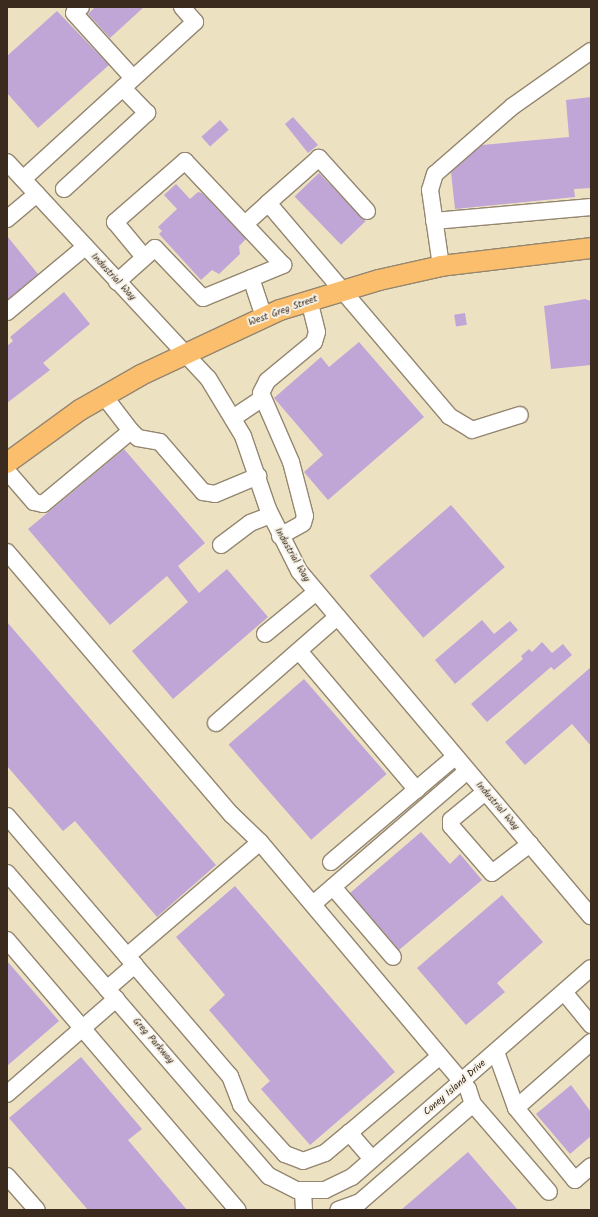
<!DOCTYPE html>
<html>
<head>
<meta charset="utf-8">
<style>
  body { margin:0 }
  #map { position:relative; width:598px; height:1217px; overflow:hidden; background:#ece2c2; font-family:Kalam,sans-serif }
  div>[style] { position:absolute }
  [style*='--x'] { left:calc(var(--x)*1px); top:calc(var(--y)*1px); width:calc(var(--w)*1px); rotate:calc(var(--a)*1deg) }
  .building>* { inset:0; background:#c0a5d7; transform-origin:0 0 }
  .roads { filter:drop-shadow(1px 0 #948670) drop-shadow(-1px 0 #948670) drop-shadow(0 1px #948670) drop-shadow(0 -1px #948670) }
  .minor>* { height:16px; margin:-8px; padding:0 8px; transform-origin:8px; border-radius:8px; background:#fff }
  .major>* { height:20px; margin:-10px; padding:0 10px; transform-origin:10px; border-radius:10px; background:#fabe6d }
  span { translate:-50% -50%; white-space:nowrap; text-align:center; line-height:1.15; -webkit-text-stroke:4px #f7f3e8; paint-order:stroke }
  .street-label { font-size:10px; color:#3b2a1e }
  .frame { position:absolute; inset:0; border:8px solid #3b2a1e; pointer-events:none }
</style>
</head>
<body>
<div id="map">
  <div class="building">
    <i style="clip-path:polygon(95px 7px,144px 7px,110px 38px,88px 14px)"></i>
    <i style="clip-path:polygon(57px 11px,109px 65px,38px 128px,7px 93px,7px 56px)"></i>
    <i style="clip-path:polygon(591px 97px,591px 188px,574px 189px,575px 197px,455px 209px,451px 172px,482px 145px,569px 137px,566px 100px)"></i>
    <i style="clip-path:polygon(293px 117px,318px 145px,308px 153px,285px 124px)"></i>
    <i style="left:220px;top:120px;width:13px;height:25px;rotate:48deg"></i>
    <i style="left:319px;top:173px;width:67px;height:34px;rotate:46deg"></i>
    <i style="clip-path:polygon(176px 184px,190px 199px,198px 192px,202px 193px,246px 239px,239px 246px,240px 254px,219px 274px,212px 270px,201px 280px,159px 234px,162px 231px,158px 227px,177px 209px,164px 195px)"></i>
    <i style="clip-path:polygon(7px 236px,38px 274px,7px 300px)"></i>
    <i style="clip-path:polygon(64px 292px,90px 324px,43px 363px,50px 370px,7px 403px,7px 346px,13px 341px,10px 337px)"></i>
    <i style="clip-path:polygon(585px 299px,591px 301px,591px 365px,551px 369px,544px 306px)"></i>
    <i style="left:465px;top:313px;width:12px;height:11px;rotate:81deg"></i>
    <i style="clip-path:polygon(359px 342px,424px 417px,328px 500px,304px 472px,323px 455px,274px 398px,321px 357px,329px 367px)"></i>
    <i style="clip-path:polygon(124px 449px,205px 543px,178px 566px,199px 593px,227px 569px,268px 617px,173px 699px,132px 651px,188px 602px,167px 576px,110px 625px,28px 529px)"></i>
    <i style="left:451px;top:505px;width:82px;height:108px;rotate:49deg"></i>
    <i style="clip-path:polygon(482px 620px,494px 634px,510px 621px,518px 630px,455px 684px,435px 660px)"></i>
    <i style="clip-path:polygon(7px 622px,216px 865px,157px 917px,75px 821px,63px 831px,7px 766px)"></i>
    <i style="clip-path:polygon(542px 642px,552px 653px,563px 644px,572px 655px,554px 670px,551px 667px,487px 722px,471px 704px,523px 659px,521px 656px,529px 649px,532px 652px)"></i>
    <i style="clip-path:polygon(591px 667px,591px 746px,572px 724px,525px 765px,505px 742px)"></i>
    <i style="left:304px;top:679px;width:126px;height:100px;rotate:49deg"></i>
    <i style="clip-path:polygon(421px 832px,450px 864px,460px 854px,482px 880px,399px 950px,350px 893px)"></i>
    <i style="clip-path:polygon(235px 886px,395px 1072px,310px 1145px,261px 1089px,270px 1081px,209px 1010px,225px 995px,176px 937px)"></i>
    <i style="clip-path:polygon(502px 895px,543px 942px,497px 983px,505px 992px,466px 1025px,417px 968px)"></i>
    <i style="clip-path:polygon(7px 961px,59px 1021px,7px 1066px)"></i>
    <i style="clip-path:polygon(81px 1057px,142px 1129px,128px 1140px,187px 1210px,88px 1210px,9px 1118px)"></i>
    <i style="clip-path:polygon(571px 1085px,591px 1112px,591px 1136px,570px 1154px,536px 1114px)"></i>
    <i style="clip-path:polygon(468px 1152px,518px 1210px,401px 1210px,461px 1158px)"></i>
  </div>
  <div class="roads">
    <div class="minor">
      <i style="--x:81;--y:7;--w:9;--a:139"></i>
      <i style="--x:74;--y:13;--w:88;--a:47.8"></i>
      <i style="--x:7;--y:162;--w:295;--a:47.1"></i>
      <i style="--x:208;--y:378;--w:68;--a:58.9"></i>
      <i style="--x:243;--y:436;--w:77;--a:71.1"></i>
      <i style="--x:268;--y:509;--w:69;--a:63.4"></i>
      <i style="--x:299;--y:571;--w:452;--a:49.8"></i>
      <i style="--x:23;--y:179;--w:233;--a:-42.4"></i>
      <i style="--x:195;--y:22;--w:20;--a:-131"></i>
      <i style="--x:64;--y:189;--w:113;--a:-42.5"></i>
      <i style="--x:147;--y:113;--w:35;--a:-134"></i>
      <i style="--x:367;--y:211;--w:72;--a:-132.2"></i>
      <i style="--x:319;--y:158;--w:68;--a:138.6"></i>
      <i style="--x:268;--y:203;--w:280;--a:49.6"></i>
      <i style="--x:449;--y:416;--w:27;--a:31"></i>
      <i style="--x:472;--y:430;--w:50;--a:-17.4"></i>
      <i style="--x:7;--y:219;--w:39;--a:-40"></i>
      <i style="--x:434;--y:221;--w:158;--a:-5.1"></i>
      <i style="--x:245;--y:224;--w:31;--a:-42"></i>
      <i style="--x:441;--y:266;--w:77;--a:-98.2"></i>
      <i style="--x:430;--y:190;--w:17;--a:-73"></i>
      <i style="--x:435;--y:174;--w:103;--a:-41.1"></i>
      <i style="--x:513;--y:106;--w:95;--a:-35.2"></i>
      <i style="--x:251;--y:278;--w:41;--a:71.6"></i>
      <i style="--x:117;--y:282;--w:51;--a:-41.8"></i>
      <i style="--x:155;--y:248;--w:69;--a:46.2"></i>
      <i style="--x:203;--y:298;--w:87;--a:-22.4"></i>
      <i style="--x:283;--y:265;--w:143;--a:-133.3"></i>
      <i style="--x:185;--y:161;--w:93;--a:138.9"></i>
      <i style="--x:115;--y:222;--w:45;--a:50.4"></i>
      <i style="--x:7;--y:312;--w:102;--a:-39.8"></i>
      <i style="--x:104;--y:396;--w:44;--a:52.4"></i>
      <i style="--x:131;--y:431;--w:10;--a:45"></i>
      <i style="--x:138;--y:438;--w:22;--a:10"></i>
      <i style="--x:160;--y:442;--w:66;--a:49.3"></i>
      <i style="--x:203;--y:492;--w:12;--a:9"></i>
      <i style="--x:215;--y:494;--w:47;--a:-22.7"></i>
      <i style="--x:233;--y:418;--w:36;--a:-34"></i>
      <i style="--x:7;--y:471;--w:41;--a:48.9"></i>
      <i style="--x:34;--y:502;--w:9;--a:13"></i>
      <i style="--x:43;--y:504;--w:114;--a:-39.7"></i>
      <i style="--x:280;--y:536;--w:26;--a:-29"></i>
      <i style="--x:303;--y:523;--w:7;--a:-74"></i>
      <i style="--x:305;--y:516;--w:56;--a:-104.5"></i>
      <i style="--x:291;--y:462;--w:75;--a:-113.5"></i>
      <i style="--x:261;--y:393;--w:13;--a:-63"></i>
      <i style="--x:267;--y:381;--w:61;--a:-39.7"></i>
      <i style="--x:314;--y:342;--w:10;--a:-73"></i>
      <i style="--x:317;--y:332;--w:32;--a:-104"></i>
      <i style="--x:221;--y:545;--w:36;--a:-37"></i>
      <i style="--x:250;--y:523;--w:22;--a:-21"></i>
      <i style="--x:7;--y:552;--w:345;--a:49.5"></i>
      <i style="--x:231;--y:814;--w:40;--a:44"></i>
      <i style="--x:260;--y:842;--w:323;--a:49.9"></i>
      <i style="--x:468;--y:1089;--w:16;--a:72"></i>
      <i style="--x:473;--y:1104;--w:150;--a:139.1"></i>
      <i style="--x:360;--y:1202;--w:23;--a:160"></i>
      <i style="--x:265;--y:634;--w:65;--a:-39.4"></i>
      <i style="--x:299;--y:651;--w:182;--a:49.7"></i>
      <i style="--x:216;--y:723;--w:159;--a:-41.2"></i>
      <i style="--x:485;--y:792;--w:44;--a:140.5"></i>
      <i style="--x:451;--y:820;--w:6;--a:90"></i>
      <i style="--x:451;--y:826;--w:62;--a:48.9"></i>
      <i style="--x:492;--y:873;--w:48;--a:-37.3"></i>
      <i style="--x:7;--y:816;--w:343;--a:49.4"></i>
      <i style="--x:230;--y:1076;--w:31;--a:69"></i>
      <i style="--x:241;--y:1105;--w:66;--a:48.1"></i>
      <i style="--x:285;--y:1154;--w:19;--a:21"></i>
      <i style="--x:303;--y:1161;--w:23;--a:-20"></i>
      <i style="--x:325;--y:1153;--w:31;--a:-40"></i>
      <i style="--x:331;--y:862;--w:162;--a:-40.3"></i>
      <i style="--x:7;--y:873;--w:401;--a:49.2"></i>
      <i style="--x:269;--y:1176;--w:31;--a:27"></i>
      <i style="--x:297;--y:1190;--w:28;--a:0"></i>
      <i style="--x:325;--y:1190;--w:30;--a:-26"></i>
      <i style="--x:352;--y:1177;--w:317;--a:-41.2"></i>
      <i style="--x:333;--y:887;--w:92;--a:49.4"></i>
      <i style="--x:313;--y:904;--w:203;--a:-40.8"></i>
      <i style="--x:7;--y:940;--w:355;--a:49.5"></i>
      <i style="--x:127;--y:956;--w:175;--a:-40.6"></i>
      <i style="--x:107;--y:989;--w:37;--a:-41"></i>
      <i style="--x:564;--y:992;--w:43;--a:50.7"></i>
      <i style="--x:496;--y:1052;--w:59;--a:70.3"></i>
      <i style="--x:516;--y:1108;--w:93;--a:50.7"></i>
      <i style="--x:575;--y:1180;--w:21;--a:-41"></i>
      <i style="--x:7;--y:1094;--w:145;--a:-41.1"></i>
      <i style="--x:473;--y:1104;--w:116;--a:49.2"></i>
      <i style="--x:516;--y:1108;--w:100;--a:-41.3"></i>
      <i style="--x:372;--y:1159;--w:35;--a:-131"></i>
      <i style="--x:349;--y:1133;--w:119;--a:-40.2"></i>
      <i style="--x:7;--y:1176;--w:45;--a:48.6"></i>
      <i style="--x:303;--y:1191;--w:19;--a:87"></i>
    </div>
    <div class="major">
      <i style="--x:7;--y:463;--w:90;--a:-36"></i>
      <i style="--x:80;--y:410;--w:70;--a:-29.8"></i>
      <i style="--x:141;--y:375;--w:153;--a:-25.1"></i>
      <i style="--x:280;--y:310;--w:103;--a:-16.9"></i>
      <i style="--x:379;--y:280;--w:64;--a:-12.7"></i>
      <i style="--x:441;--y:266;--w:151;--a:-6.8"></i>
    </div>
  </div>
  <div class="street-label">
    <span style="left:113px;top:277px;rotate:47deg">Industrial Way</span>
    <span style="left:283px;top:311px;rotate:-20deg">West Greg Street</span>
    <span style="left:292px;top:555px;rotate:60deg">Industrial Way</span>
    <span style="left:497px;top:806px;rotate:49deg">Industrial Way</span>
    <span style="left:153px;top:1041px;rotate:49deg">Greg Parkway</span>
    <span style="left:455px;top:1088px;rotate:-41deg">Coney Island Drive</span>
  </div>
  <div class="frame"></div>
</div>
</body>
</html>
